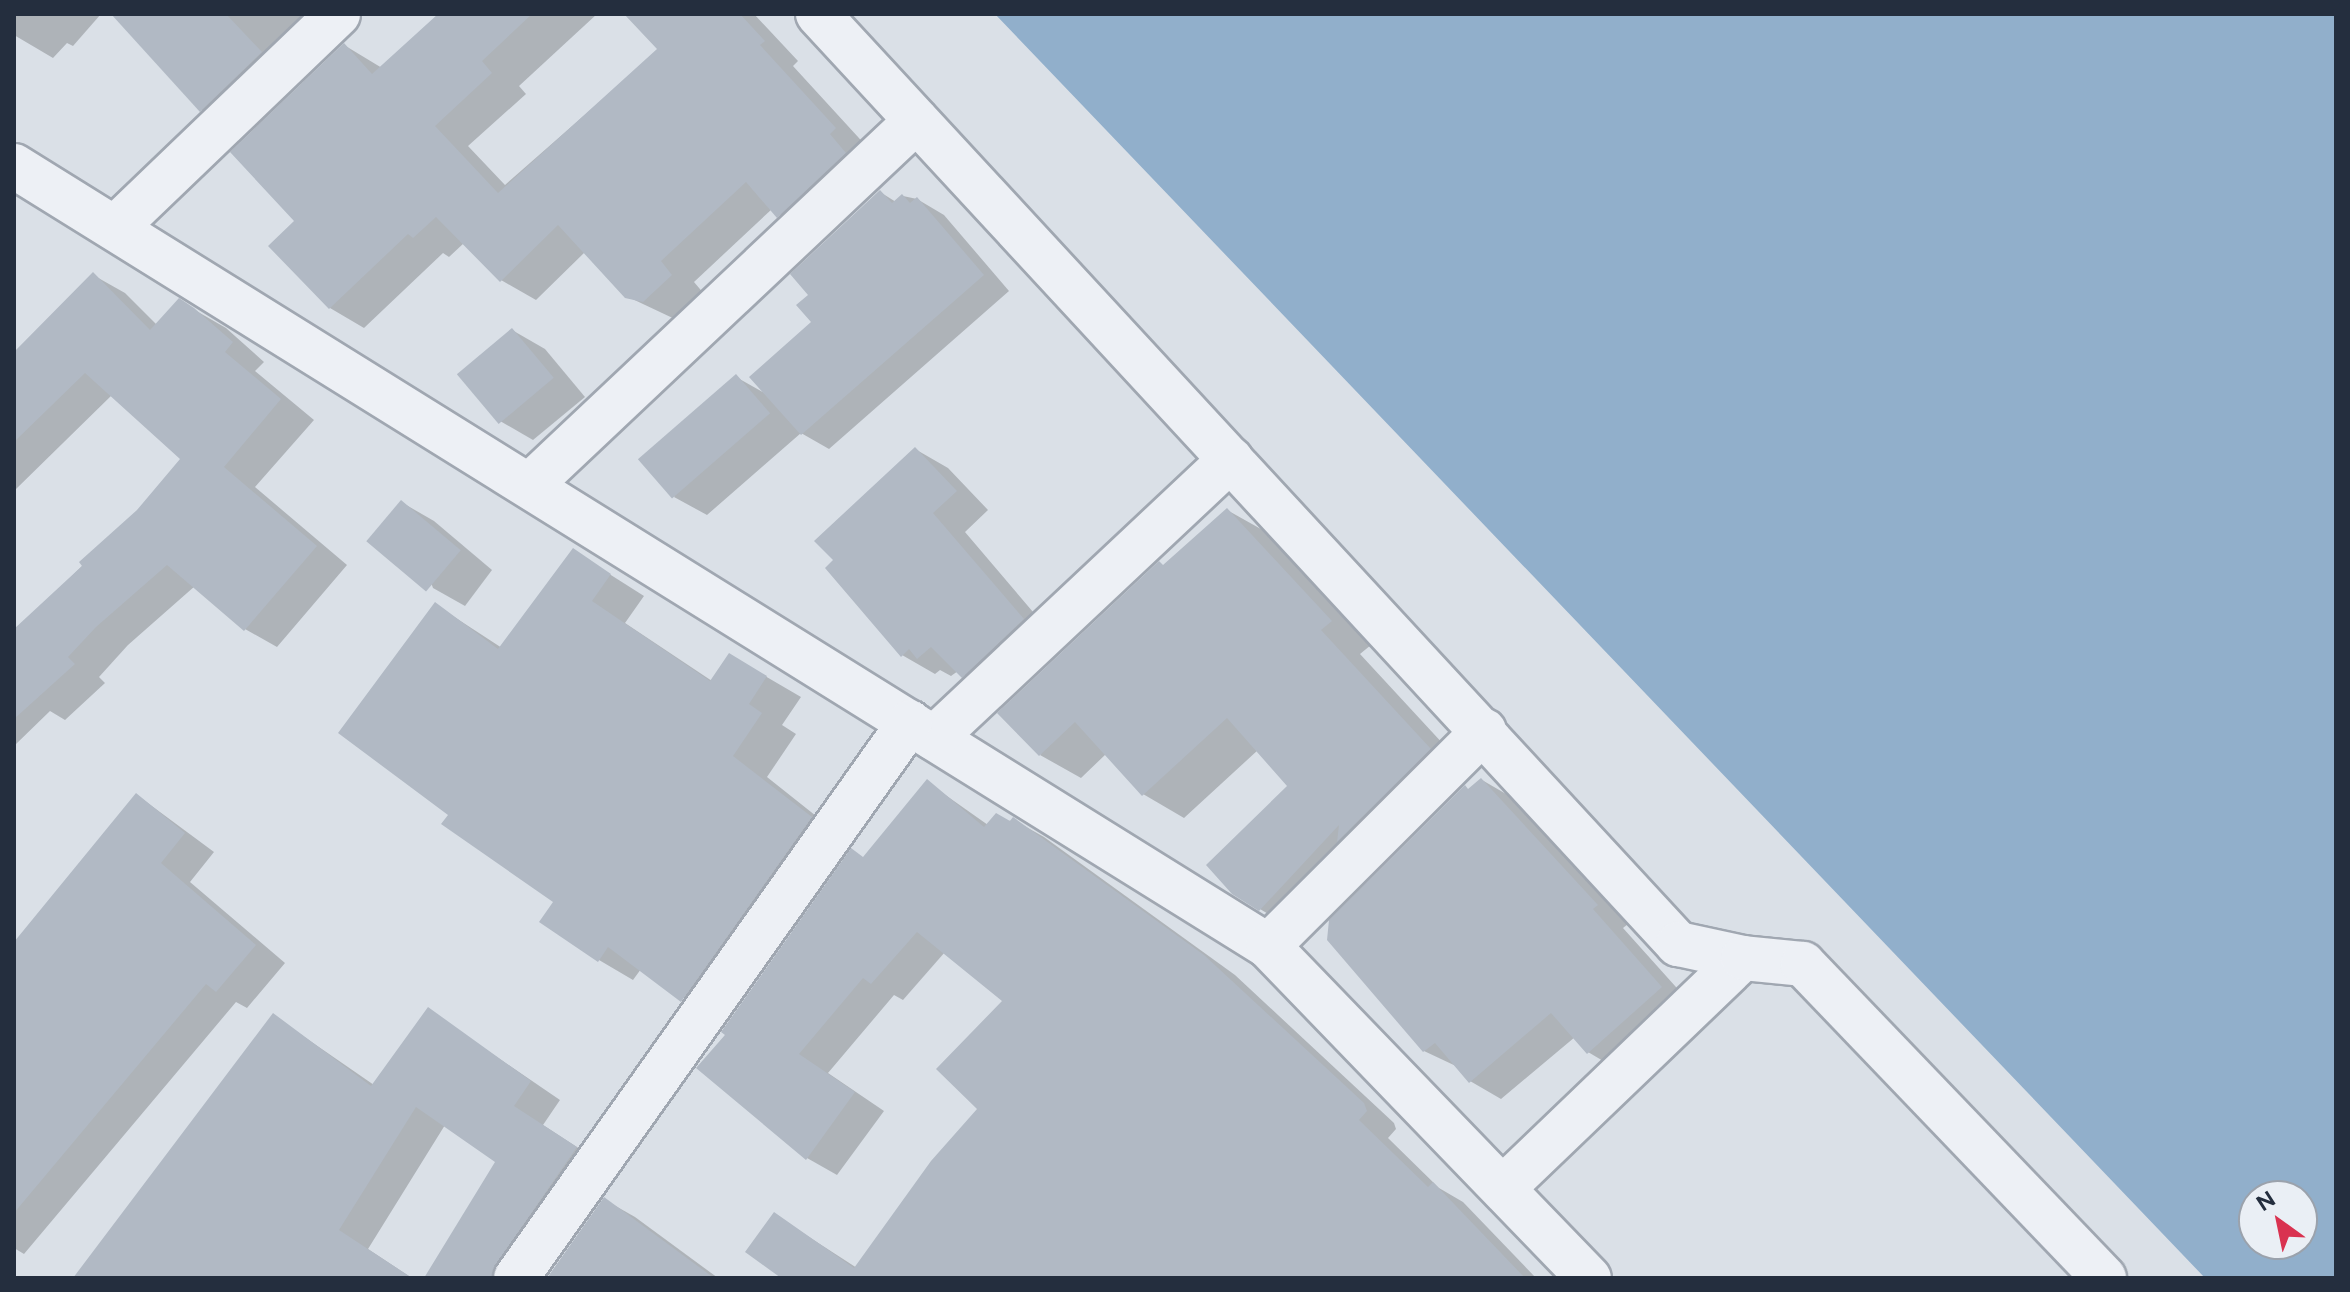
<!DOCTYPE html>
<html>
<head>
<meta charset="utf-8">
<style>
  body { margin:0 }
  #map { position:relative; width:2350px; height:1292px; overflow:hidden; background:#dae0e7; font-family:Figtree,sans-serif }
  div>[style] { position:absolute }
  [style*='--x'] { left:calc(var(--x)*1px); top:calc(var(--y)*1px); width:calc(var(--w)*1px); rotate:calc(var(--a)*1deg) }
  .water>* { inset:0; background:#91afcb }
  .shadow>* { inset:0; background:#0003 }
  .building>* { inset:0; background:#b1b9c4; transform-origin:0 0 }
  .roads { filter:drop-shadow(2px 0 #a0a7b1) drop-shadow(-2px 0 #a0a7b1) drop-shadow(0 2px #a0a7b1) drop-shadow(0 -2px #a0a7b1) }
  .minor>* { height:44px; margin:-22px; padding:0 22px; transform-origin:22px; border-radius:22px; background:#edf0f5 }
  span { translate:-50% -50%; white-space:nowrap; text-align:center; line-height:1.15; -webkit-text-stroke:6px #eaeff5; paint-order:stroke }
  .frame { position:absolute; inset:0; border:16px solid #242e3e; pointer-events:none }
  .north { position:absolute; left:2238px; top:1180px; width:80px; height:80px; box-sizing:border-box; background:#eaeff5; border:2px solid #9ba2ac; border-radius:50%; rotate:327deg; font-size:22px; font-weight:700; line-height:32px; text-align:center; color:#242e3e }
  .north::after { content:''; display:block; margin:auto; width:28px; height:36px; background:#d93250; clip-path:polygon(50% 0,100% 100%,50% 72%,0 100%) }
</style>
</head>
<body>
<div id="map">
  <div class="water">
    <i style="clip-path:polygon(evenodd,995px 14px,2336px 14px,2336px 1278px,2205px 1278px,995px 14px,2254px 1196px,2302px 1196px,2302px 1244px,2254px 1244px,2254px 1196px)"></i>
  </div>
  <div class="shadow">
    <i style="clip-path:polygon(14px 14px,101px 14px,73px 46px,67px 43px,53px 58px,14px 35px)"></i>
    <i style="clip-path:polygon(114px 14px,333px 14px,236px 130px,202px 110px)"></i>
    <i style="clip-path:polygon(441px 14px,597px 14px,519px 86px,526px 94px,468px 146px,505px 185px,660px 49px,627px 14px,754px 14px,798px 61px,793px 66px,869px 149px,813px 236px,772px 209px,694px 282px,705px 295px,679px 321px,626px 296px,585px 252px,536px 300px,501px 280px,464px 243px,449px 257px,443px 253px,364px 328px,330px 308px,297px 221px,344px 45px,382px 68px)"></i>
    <i style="clip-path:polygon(880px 192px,896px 202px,903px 196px,917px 199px,944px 215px,1009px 291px,829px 449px,801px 433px,707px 515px,674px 497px,736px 377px,766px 394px,813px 322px,810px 295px)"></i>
    <i style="clip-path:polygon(93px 275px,125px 293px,157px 325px,179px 301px,226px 328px,264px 362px,255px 371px,314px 420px,255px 487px,347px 565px,277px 647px,245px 629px,195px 586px,128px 645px,99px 677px,105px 683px,65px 720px,50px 711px,14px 746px,14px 633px,138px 511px,183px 458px,112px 395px,14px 491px,14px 355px)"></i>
    <i style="clip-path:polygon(512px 330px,545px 349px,585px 397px,533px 440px,500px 421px)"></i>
    <i style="clip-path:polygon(915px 449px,948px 468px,988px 510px,965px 532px,1056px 639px,995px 695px,958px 671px,951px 676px,940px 670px,935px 674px,902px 655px)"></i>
    <i style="clip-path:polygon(401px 502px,434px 521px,492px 570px,465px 606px,433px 588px)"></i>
    <i style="clip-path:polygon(1227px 510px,1268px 533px,1371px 645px,1360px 654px,1470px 773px,1300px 933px,1260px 909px,1290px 786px,1258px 750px,1184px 818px,1143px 794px,1106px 754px,1081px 778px,1040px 755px,1165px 567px)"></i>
    <i style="clip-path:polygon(573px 551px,644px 596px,625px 623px,712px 681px,729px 655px,801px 697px,782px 725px,796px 734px,767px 777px,845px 839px,717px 1020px,641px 969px,633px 980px,599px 960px,556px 901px,451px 814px,436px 605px,502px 648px)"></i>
    <i style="clip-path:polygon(1482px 780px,1513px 798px,1628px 924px,1623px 928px,1693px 1006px,1620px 1071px,1588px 1052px,1575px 1037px,1501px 1099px,1470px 1081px,1458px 1067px,1424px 1051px,1329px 939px)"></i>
    <i style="clip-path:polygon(927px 782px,988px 825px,1014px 820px,1044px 837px,1235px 975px,1394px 1123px,1396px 1129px,1388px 1138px,1439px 1188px,1463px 1202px,1536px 1278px,785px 1278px,775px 1215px,857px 1268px,980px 1109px,1005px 1001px,945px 952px,903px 1000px,894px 995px,828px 1073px,884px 1111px,837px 1175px,807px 1158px,699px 1068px)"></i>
    <i style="clip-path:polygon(137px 795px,214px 852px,190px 882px,285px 963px,247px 1008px,236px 1002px,24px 1254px,14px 1248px,14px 947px)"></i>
    <i style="clip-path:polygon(428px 1010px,560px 1100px,543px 1125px,606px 1166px,528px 1278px,426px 1278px,498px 1162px,445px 1125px,368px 1249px,412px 1278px,76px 1278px,274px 1016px,374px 1085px)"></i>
    <i style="clip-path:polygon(605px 1200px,635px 1217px,718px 1278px,549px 1278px)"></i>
  </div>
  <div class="building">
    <i style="clip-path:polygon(111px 14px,226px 14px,262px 52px,200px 112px)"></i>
    <i style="clip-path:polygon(438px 14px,532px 14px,482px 61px,492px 73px,435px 126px,498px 193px,657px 49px,624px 14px,740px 14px,765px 41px,760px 45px,836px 128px,830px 134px,846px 153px,777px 218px,746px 182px,661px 261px,672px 275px,643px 302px,625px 298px,558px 225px,500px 282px,436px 217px,413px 238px,408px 234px,329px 309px,268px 246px,294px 221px,230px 152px,344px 43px,372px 74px)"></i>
    <i style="clip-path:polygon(880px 190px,892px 203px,902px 194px,910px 203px,917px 197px,984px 275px,801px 435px,749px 377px,811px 322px,796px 305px,808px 295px,790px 274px)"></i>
    <i style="clip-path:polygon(93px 272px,150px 330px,179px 298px,194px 308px,233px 342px,225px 352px,281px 399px,224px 467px,317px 546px,244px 631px,167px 565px,96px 627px,68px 657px,75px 664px,14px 719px,14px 629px,82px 566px,79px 562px,137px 510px,180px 459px,85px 373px,14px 442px,14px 352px)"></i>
    <i style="left:512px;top:328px;width:65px;height:72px;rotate:50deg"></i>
    <i style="left:736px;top:374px;width:52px;height:130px;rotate:49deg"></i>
    <i style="clip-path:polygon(915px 447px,957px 491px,933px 513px,1024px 619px,962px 678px,931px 647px,917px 659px,909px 649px,901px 657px,825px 568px,833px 560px,814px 541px)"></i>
    <i style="left:401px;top:500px;width:78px;height:54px;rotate:40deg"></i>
    <i style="clip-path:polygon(1227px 508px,1332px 621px,1321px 630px,1431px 749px,1337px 842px,1339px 825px,1259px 911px,1232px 894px,1206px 865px,1287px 786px,1227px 718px,1142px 796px,1075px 722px,1039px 756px,997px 713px,1159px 561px,1163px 565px)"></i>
    <i style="clip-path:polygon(573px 548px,611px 574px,592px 601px,710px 681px,729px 653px,767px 676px,749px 704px,762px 713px,733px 756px,812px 817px,681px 1002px,608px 947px,598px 962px,539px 922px,553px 902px,441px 824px,448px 815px,338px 733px,435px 602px,498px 649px)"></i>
    <i style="clip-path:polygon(1481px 778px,1598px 905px,1593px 909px,1662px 987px,1587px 1054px,1551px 1013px,1469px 1083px,1435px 1043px,1423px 1052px,1327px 940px,1329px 920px,1465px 785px,1468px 789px)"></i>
    <i style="clip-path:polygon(927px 779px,984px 827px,996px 813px,1010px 821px,1013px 817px,1204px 955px,1364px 1103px,1367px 1111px,1359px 1120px,1428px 1187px,1433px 1182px,1525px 1278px,781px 1278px,745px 1252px,774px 1212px,854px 1268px,931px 1161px,977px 1109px,936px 1069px,1002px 1001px,917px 932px,871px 984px,863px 978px,799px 1054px,855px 1092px,806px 1160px,696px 1068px,725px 1035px,721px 1032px,851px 848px,863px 857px)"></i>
    <i style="clip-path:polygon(136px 793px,185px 833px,161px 863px,256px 945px,216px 992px,206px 984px,14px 1213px,14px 942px)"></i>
    <i style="clip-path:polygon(428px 1007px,531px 1081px,514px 1106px,577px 1147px,496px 1264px,491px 1278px,424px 1278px,495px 1162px,416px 1107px,339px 1230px,412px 1278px,73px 1278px,273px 1013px,371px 1086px)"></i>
    <i style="clip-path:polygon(604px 1197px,714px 1278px,547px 1278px)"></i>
  </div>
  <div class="roads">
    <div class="minor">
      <i style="--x:818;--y:14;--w:1267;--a:47.24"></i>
      <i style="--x:1678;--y:944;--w:66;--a:12.2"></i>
      <i style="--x:14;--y:166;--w:1477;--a:31.88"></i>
      <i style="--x:1268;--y:946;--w:462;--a:46"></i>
      <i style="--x:115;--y:228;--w:309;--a:-43.8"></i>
      <i style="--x:530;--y:485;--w:531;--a:-43.32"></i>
      <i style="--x:934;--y:738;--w:407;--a:-43.2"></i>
      <i style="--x:1268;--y:946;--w:305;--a:-44.9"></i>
      <i style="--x:1503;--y:1188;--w:332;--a:-43.8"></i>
      <i style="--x:1743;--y:958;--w:60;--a:5.7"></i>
      <i style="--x:1803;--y:964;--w:435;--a:46.2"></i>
      <i style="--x:516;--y:1278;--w:681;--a:-54.68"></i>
    </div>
  </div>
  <div class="frame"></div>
  <div class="north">N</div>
</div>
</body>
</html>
